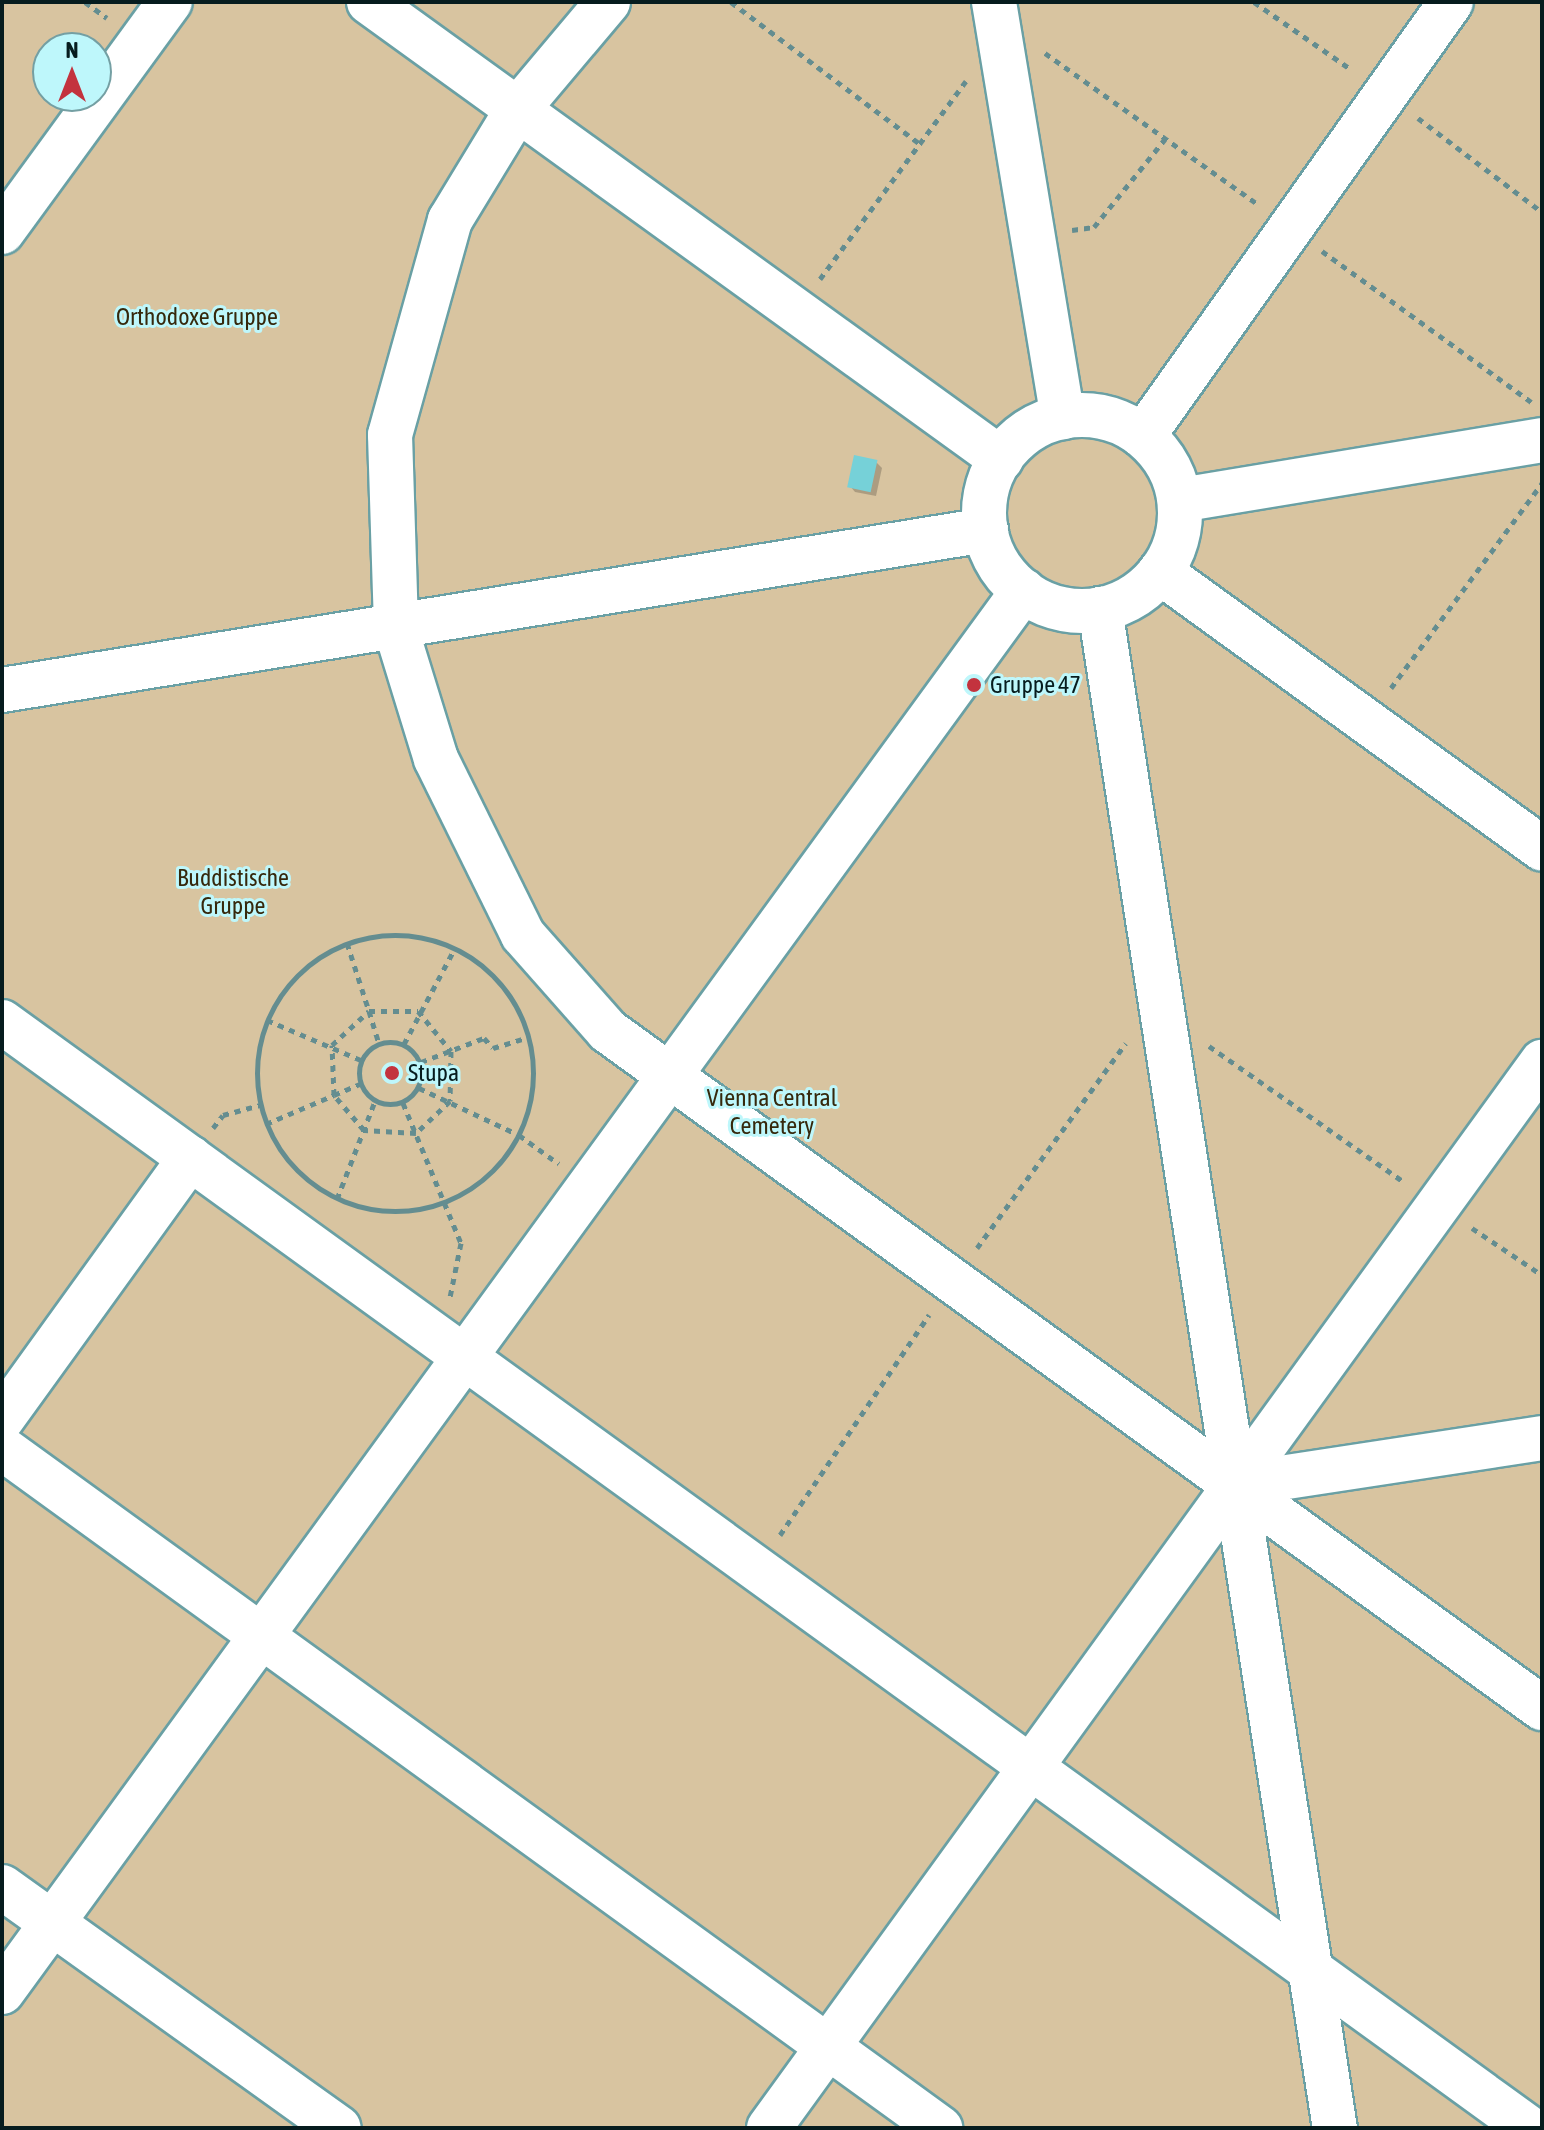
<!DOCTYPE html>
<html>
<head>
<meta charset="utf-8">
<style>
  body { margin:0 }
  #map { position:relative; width:1544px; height:2130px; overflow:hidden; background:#b1eaee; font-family:"Asap Condensed",sans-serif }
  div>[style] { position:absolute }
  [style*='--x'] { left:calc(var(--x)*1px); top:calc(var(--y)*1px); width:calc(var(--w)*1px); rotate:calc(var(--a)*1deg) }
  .green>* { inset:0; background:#d8c4a0 }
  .shadow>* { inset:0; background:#0003 }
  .building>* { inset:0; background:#76d1d8; transform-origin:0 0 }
  .path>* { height:5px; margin-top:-2.5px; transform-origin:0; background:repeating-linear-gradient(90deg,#648d90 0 6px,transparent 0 12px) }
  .path>.ring { margin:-2.5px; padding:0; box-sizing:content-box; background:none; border:5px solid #648d90; border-radius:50% }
  .roads { filter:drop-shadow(2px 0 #6aa0a4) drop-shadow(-2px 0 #6aa0a4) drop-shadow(0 2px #6aa0a4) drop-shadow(0 -2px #6aa0a4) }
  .minor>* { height:44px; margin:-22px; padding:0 22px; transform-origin:22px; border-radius:22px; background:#fff }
  .minor>.ring { margin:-22px; padding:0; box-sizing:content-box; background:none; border:44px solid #fff; border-radius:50% }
  .dots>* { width:22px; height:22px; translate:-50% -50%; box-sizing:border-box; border:4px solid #bef7fb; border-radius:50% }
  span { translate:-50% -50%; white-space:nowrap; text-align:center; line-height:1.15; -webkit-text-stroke:6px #bef7fb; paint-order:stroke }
  .park-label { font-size:24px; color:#36280c }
  .poi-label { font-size:24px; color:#061c1e }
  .left { translate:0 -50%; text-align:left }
  .frame { position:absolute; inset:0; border:4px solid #061c1e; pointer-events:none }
  .north { position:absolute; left:32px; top:32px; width:80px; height:80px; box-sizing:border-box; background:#bef7fb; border:2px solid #749fa3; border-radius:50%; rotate:0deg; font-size:22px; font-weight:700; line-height:32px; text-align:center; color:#061c1e }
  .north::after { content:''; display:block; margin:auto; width:28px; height:36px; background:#c3333e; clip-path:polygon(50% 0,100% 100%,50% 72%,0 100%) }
</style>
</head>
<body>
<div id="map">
  <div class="green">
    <i style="clip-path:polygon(evenodd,2px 2px,1542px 2px,1542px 2128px,2px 2128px,2px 2px,48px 48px,96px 48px,96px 96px,48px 96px,48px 48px)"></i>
  </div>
  <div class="shadow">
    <i style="clip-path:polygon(876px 462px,882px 468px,876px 496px,855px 492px,850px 486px)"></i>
  </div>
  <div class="building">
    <i style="left:854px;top:455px;width:24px;height:33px;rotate:12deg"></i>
  </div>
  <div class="path">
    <i style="--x:85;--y:2;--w:27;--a:36"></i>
    <i style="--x:731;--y:2;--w:236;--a:36.9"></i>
    <i style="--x:1254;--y:2;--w:119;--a:34.8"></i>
    <i style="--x:1045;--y:53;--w:262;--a:35.4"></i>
    <i style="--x:1418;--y:118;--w:156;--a:37.2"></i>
    <i style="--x:1072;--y:230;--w:22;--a:-8"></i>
    <i style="--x:1094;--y:227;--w:113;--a:-51.1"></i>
    <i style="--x:1322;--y:251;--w:258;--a:35.8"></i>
    <i style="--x:820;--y:279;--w:246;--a:-53.6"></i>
    <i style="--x:1391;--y:688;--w:255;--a:-53.6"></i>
    <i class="ring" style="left:257px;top:935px;width:271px;height:271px"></i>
    <i style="--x:347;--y:943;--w:71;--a:72.1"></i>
    <i style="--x:369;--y:1011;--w:49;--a:0"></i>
    <i style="--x:418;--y:1011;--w:52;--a:50.5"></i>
    <i style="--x:451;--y:1051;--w:50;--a:91.1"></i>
    <i style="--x:450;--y:1101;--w:47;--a:136.7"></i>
    <i style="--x:416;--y:1133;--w:52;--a:-176.7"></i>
    <i style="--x:364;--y:1130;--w:46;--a:-130.6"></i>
    <i style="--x:334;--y:1095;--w:28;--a:-23"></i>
    <i style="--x:267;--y:1020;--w:102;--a:23.1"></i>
    <i class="ring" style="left:359px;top:1042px;width:57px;height:57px"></i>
    <i style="--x:404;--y:1044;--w:109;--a:-62"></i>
    <i style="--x:1209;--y:1046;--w:238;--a:34.9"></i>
    <i style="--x:421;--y:1062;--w:67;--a:-20.9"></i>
    <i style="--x:484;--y:1038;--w:13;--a:48"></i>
    <i style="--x:493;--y:1048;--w:38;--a:-17"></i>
    <i style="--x:419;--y:1088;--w:110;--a:25.2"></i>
    <i style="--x:519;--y:1135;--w:49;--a:35.9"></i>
    <i style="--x:403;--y:1103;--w:152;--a:67.5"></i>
    <i style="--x:461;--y:1243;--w:55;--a:101.5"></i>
    <i style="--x:266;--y:1124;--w:74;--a:-23.1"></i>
    <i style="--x:334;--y:1095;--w:50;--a:-92.3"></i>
    <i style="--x:332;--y:1045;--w:50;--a:-42.6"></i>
    <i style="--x:369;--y:1011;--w:34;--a:73"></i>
    <i style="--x:213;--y:1128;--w:16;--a:-52"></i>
    <i style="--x:223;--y:1115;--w:38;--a:-15"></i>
    <i style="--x:337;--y:1199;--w:105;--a:-68.8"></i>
    <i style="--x:1472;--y:1228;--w:84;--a:33.9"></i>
    <i style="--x:977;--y:1248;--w:253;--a:-54"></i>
    <i style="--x:780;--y:1535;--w:266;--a:-55.9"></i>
  </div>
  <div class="roads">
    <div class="minor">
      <i style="--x:369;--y:2;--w:780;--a:35.87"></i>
      <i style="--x:608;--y:2;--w:141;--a:130.1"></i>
      <i style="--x:517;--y:110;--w:129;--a:121.3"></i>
      <i style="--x:450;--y:220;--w:223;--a:105.6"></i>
      <i style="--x:390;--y:435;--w:194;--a:88.2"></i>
      <i style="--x:396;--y:629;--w:136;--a:72.9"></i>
      <i style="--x:436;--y:759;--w:196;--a:63.7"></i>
      <i style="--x:523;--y:935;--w:128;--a:48.5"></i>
      <i style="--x:608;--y:1031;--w:1154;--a:35.94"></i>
      <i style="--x:994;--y:2;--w:421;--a:80.6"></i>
      <i style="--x:2;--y:232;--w:285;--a:-53.9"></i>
      <i class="ring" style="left:984px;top:415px;width:152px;height:152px"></i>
      <i style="--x:1143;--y:436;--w:532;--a:-54.64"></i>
      <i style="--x:1180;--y:500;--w:367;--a:-9.4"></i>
      <i style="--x:1160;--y:572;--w:472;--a:35.9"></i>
      <i style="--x:1100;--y:609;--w:1537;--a:81.21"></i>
      <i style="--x:2;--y:690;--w:997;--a:-9.24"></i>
      <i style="--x:2;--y:1022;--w:1885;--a:35.92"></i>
      <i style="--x:2;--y:1419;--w:322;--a:-54.2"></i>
      <i style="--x:2;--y:1448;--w:1159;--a:35.94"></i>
      <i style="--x:1235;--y:1485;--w:311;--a:-8.7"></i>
      <i style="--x:2;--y:1887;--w:414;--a:35.6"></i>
      <i style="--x:2;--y:1992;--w:1734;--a:-53.92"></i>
      <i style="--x:769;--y:2128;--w:1317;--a:-54.05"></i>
    </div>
  </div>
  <div class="dots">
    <i style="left:974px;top:685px;background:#c3333e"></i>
    <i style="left:392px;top:1073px;background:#c3333e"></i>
  </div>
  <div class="park-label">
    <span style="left:197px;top:317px">Orthodoxe Gruppe</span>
    <span style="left:233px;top:892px">Buddistische<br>Gruppe</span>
    <span style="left:772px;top:1112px">Vienna Central<br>Cemetery</span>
  </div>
  <div class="poi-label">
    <span class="left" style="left:990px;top:685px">Gruppe 47</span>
    <span class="left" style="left:408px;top:1073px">Stupa</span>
  </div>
  <div class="frame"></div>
  <div class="north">N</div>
</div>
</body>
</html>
